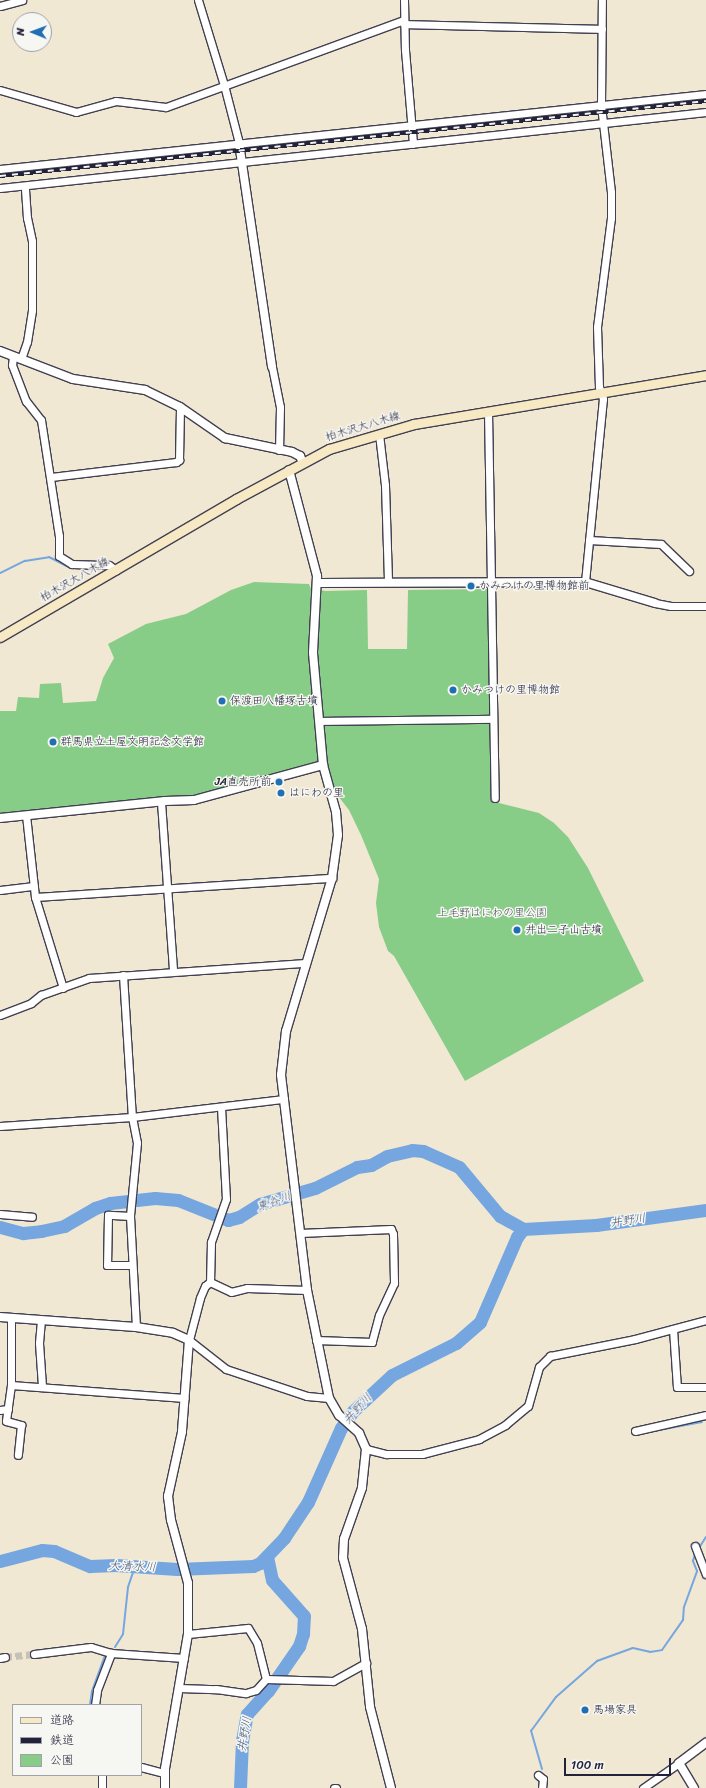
<!DOCTYPE html>
<html>
<head>
<meta charset="utf-8">
<style>
  body { margin:0 }
  #map { position:relative; width:706px; height:1788px; overflow:hidden; background:#f0e8d2; font-family:Sriracha,"Klee One",sans-serif }
  div>[style] { position:absolute }
  [style*='--x'] { left:calc(var(--x)*1px); top:calc(var(--y)*1px); width:calc(var(--w)*1px); rotate:calc(var(--a)*1deg) }
  .green>* { inset:0; background:#87cd88 }
  .stream>* { height:2px; margin:-1px; padding:0 1px; transform-origin:1px; border-radius:1px; background:#75a6e0 }
  .river>* { height:13px; margin:-6.5px; padding:0 6.5px; transform-origin:6.5px; border-radius:6.5px; background:#75a6e0 }
  .minor-tunnel>* { height:7px; margin-top:-3.5px; transform-origin:0; background:repeating-linear-gradient(90deg,#c7c0b4 0 7px,transparent 0 10.5px) }
  .roads { filter:drop-shadow(1px 0 #414052) drop-shadow(-1px 0 #414052) drop-shadow(0 1px #414052) drop-shadow(0 -1px #414052) }
  .minor>* { height:7px; margin:-3.5px; padding:0 3.5px; transform-origin:3.5px; border-radius:3.5px; background:#fff }
  .tertiary>* { height:8px; margin:-4px; padding:0 4px; transform-origin:4px; border-radius:4px; background:#fff }
  .secondary>* { height:9px; margin:-4.5px; padding:0 4.5px; transform-origin:4.5px; border-radius:4.5px; background:#f7e9c3 }
  .rail>* { height:3.5px; margin-top:-1.75px; transform-origin:0; background:repeating-linear-gradient(90deg,#f6f6f2 0 6px,#22223b 0 12px); box-sizing:border-box; border-block:1px solid #22223b }
  .dots>* { width:11px; height:11px; translate:-50% -50%; box-sizing:border-box; border:2px solid #f6f6f2; border-radius:50% }
  span { translate:-50% -50%; white-space:nowrap; text-align:center; line-height:1.15; -webkit-text-stroke:3px #f6f6f2; paint-order:stroke }
  .street-label { font-size:11px; color:#22223b }
  .poi-label { font-size:11px; color:#22223b }
  .left { translate:0 -50%; text-align:left }
  .right { translate:-100% -50%; text-align:right }
  .park-label { font-size:11px; color:#405552 }
  .water-label { font-size:12px; color:#43577d; font-style:italic }
  .legend { position:absolute; left:12px; top:1704px; width:130px; height:72px; box-sizing:border-box; background:#f6f6f2; border:1px solid #a1a1a9; margin:0; padding:5px 7px; list-style:none; font-size:12px; color:#22223b }
  .legend li { display:flex; align-items:center; gap:8px; height:20px }
  .legend b { width:20px; border:1px solid #a1a1a9 }
  .north { position:absolute; left:12px; top:12px; width:40px; height:40px; box-sizing:border-box; background:#f6f6f2; border:1px solid #a1a1a9; border-radius:50%; rotate:271deg; font-size:11px; font-weight:700; line-height:16px; text-align:center; color:#22223b }
  .north::after { content:''; display:block; margin:auto; width:14px; height:18px; background:#1f6fb2; clip-path:polygon(50% 0,100% 100%,50% 72%,0 100%) }
  .scale { position:absolute; left:564px; top:1758px; width:107px; height:18px; box-sizing:border-box; border:2px solid #22223b; border-top:0; padding-left:5px; font-size:12px; line-height:14px; white-space:nowrap; color:#22223b; -webkit-text-stroke:3px #f6f6f2; paint-order:stroke }
</style>
</head>
<body>
<div id="map">
  <div class="green">
    <i style="clip-path:polygon(254px 582px,309px 584px,311px 589px,326px 591px,367px 590px,368px 649px,407px 649px,408px 590px,490px 589px,491px 801px,539px 813px,554px 823px,568px 837px,588px 868px,644px 981px,465px 1081px,394px 956px,388px 951px,379px 927px,376px 903px,379px 879px,361px 835px,349px 810px,335px 792px,328px 765px,318px 762px,202px 796px,0 814px,0 711px,16px 711px,18px 697px,39px 698px,40px 684px,61px 683px,63px 703px,96px 701px,103px 678px,114px 658px,108px 644px,146px 624px,186px 614px,231px 590px)"></i>
  </div>
  <div class="stream">
    <i style="--x:0;--y:573;--w:28;--a:-26"></i>
    <i style="--x:25;--y:561;--w:24;--a:-9"></i>
    <i style="--x:49;--y:557;--w:22;--a:27"></i>
    <i style="--x:643;--y:1433;--w:60;--a:-10.6"></i>
    <i style="--x:699;--y:1548;--w:13;--a:-58"></i>
    <i style="--x:115;--y:1647;--w:15;--a:-58"></i>
    <i style="--x:123;--y:1634;--w:47;--a:-83.9"></i>
    <i style="--x:128;--y:1587;--w:21;--a:-71"></i>
    <i style="--x:90;--y:1705;--w:14;--a:-82"></i>
    <i style="--x:92;--y:1691;--w:37;--a:-70"></i>
    <i style="--x:542;--y:1769;--w:40;--a:-106"></i>
    <i style="--x:531;--y:1731;--w:42;--a:-53.7"></i>
    <i style="--x:556;--y:1697;--w:55;--a:-41.3"></i>
    <i style="--x:597;--y:1661;--w:38;--a:-20"></i>
    <i style="--x:633;--y:1648;--w:17;--a:13"></i>
    <i style="--x:650;--y:1652;--w:12;--a:-9"></i>
    <i style="--x:662;--y:1650;--w:37;--a:-55"></i>
    <i style="--x:683;--y:1620;--w:13;--a:-86"></i>
    <i style="--x:684;--y:1607;--w:38;--a:-70"></i>
    <i style="--x:697;--y:1571;--w:11;--a:-112"></i>
    <i style="--x:693;--y:1561;--w:7;--a:-74"></i>
  </div>
  <div class="river">
    <i style="--x:0;--y:1227;--w:24;--a:15"></i>
    <i style="--x:23;--y:1233;--w:18;--a:-6"></i>
    <i style="--x:41;--y:1231;--w:24;--a:-12"></i>
    <i style="--x:64;--y:1226;--w:36;--a:-30"></i>
    <i style="--x:95;--y:1208;--w:16;--a:-18"></i>
    <i style="--x:110;--y:1203;--w:45;--a:-6.3"></i>
    <i style="--x:155;--y:1198;--w:23;--a:5"></i>
    <i style="--x:178;--y:1200;--w:54;--a:21.8"></i>
    <i style="--x:228;--y:1220;--w:11;--a:-15"></i>
    <i style="--x:239;--y:1217;--w:25;--a:-32"></i>
    <i style="--x:260;--y:1204;--w:57;--a:-16.2"></i>
    <i style="--x:315;--y:1188;--w:47;--a:-26.6"></i>
    <i style="--x:357;--y:1167;--w:14;--a:-8"></i>
    <i style="--x:371;--y:1165;--w:18;--a:-29"></i>
    <i style="--x:387;--y:1156;--w:26;--a:-13"></i>
    <i style="--x:412;--y:1150;--w:11;--a:5"></i>
    <i style="--x:423;--y:1151;--w:39;--a:24"></i>
    <i style="--x:459;--y:1167;--w:64;--a:50.1"></i>
    <i style="--x:500;--y:1216;--w:26;--a:29"></i>
    <i style="--x:523;--y:1229;--w:73;--a:-3.1"></i>
    <i style="--x:596;--y:1225;--w:111;--a:-7.8"></i>
    <i style="--x:0;--y:1561;--w:43;--a:-14.7"></i>
    <i style="--x:42;--y:1550;--w:12;--a:5"></i>
    <i style="--x:54;--y:1551;--w:39;--a:23"></i>
    <i style="--x:90;--y:1566;--w:26;--a:-2"></i>
    <i style="--x:116;--y:1565;--w:61;--a:3.8"></i>
    <i style="--x:177;--y:1569;--w:76;--a:-2.3"></i>
    <i style="--x:253;--y:1566;--w:8;--a:-23"></i>
    <i style="--x:260;--y:1563;--w:35;--a:-46"></i>
    <i style="--x:284;--y:1538;--w:43;--a:-56.3"></i>
    <i style="--x:308;--y:1502;--w:81;--a:-66"></i>
    <i style="--x:341;--y:1428;--w:19;--a:-55"></i>
    <i style="--x:352;--y:1412;--w:54;--a:-42.8"></i>
    <i style="--x:392;--y:1375;--w:72;--a:-26.6"></i>
    <i style="--x:456;--y:1343;--w:32;--a:-41"></i>
    <i style="--x:480;--y:1322;--w:93;--a:-66.5"></i>
    <i style="--x:517;--y:1237;--w:10;--a:-53"></i>
    <i style="--x:240;--y:1788;--w:47;--a:-87.6"></i>
    <i style="--x:242;--y:1741;--w:27;--a:-80"></i>
    <i style="--x:247;--y:1714;--w:31;--a:-48"></i>
    <i style="--x:268;--y:1691;--w:55;--a:-55.4"></i>
    <i style="--x:299;--y:1646;--w:13;--a:-72"></i>
    <i style="--x:303;--y:1634;--w:18;--a:-87"></i>
    <i style="--x:304;--y:1616;--w:48;--a:-131.6"></i>
    <i style="--x:272;--y:1580;--w:24;--a:-102"></i>
  </div>
  <div class="minor-tunnel">
    <i style="--x:5;--y:1657;--w:29;--a:-6"></i>
  </div>
  <div class="roads">
    <div class="minor">
      <i style="--x:198;--y:0;--w:89;--a:73"></i>
      <i style="--x:224;--y:85;--w:60;--a:75.5"></i>
      <i style="--x:404;--y:0;--w:50;--a:88.9"></i>
      <i style="--x:405;--y:50;--w:94;--a:85.1"></i>
      <i style="--x:0;--y:6;--w:23;--a:-15"></i>
      <i style="--x:404;--y:24;--w:198;--a:1.4"></i>
      <i style="--x:0;--y:90;--w:79;--a:16.1"></i>
      <i style="--x:76;--y:112;--w:41;--a:-15.4"></i>
      <i style="--x:116;--y:101;--w:50;--a:6.8"></i>
      <i style="--x:166;--y:107;--w:253;--a:-20.1"></i>
      <i style="--x:0;--y:169;--w:710;--a:-6.06"></i>
      <i style="--x:0;--y:188;--w:710;--a:-6.14"></i>
      <i style="--x:13;--y:356;--w:9;--a:96"></i>
      <i style="--x:12;--y:365;--w:39;--a:69"></i>
      <i style="--x:26;--y:401;--w:24;--a:52"></i>
      <i style="--x:41;--y:420;--w:117;--a:81.2"></i>
      <i style="--x:59;--y:536;--w:20;--a:90"></i>
      <i style="--x:59;--y:556;--w:15;--a:32"></i>
      <i style="--x:72;--y:564;--w:37;--a:2"></i>
      <i style="--x:109;--y:565;--w:9;--a:36"></i>
      <i style="--x:21;--y:359;--w:18;--a:-71"></i>
      <i style="--x:27;--y:342;--w:32;--a:-81"></i>
      <i style="--x:32;--y:310;--w:69;--a:-90"></i>
      <i style="--x:32;--y:241;--w:24;--a:-102"></i>
      <i style="--x:27;--y:218;--w:32;--a:-94"></i>
      <i style="--x:272;--y:367;--w:41;--a:78.7"></i>
      <i style="--x:280;--y:407;--w:43;--a:91.3"></i>
      <i style="--x:488;--y:412;--w:386;--a:89"></i>
      <i style="--x:379;--y:434;--w:51;--a:83.3"></i>
      <i style="--x:385;--y:485;--w:97;--a:88.2"></i>
      <i style="--x:51;--y:477;--w:126;--a:-6.8"></i>
      <i style="--x:176;--y:462;--w:4;--a:-34"></i>
      <i style="--x:179;--y:460;--w:53;--a:-88.9"></i>
      <i style="--x:589;--y:540;--w:72;--a:3.2"></i>
      <i style="--x:661;--y:544;--w:39;--a:44"></i>
      <i style="--x:585;--y:582;--w:184;--a:-84.4"></i>
      <i style="--x:603;--y:399;--w:13;--a:-108"></i>
      <i style="--x:599;--y:387;--w:60;--a:-91.9"></i>
      <i style="--x:597;--y:327;--w:110;--a:-82.7"></i>
      <i style="--x:611;--y:218;--w:26;--a:-90"></i>
      <i style="--x:611;--y:192;--w:88;--a:-96.6"></i>
      <i style="--x:601;--y:105;--w:105;--a:-89.5"></i>
      <i style="--x:655;--y:603;--w:16;--a:11"></i>
      <i style="--x:671;--y:606;--w:35;--a:0"></i>
      <i style="--x:320;--y:721;--w:173;--a:-0.7"></i>
      <i style="--x:161;--y:802;--w:169;--a:85.9"></i>
      <i style="--x:26;--y:815;--w:82;--a:83.7"></i>
      <i style="--x:35;--y:897;--w:95;--a:72.9"></i>
      <i style="--x:0;--y:890;--w:34;--a:-7"></i>
      <i style="--x:35;--y:897;--w:298;--a:-3.7"></i>
      <i style="--x:123;--y:975;--w:142;--a:86.4"></i>
      <i style="--x:132;--y:1117;--w:26;--a:79"></i>
      <i style="--x:137;--y:1143;--w:73;--a:95.5"></i>
      <i style="--x:130;--y:1216;--w:111;--a:86.9"></i>
      <i style="--x:0;--y:1015;--w:33;--a:-21"></i>
      <i style="--x:31;--y:1003;--w:13;--a:-39"></i>
      <i style="--x:41;--y:995;--w:51;--a:-19.5"></i>
      <i style="--x:89;--y:978;--w:217;--a:-4"></i>
      <i style="--x:221;--y:1107;--w:92;--a:86.9"></i>
      <i style="--x:226;--y:1199;--w:46;--a:109.2"></i>
      <i style="--x:211;--y:1242;--w:40;--a:91.4"></i>
      <i style="--x:210;--y:1282;--w:23;--a:25"></i>
      <i style="--x:231;--y:1292;--w:16;--a:-14"></i>
      <i style="--x:247;--y:1288;--w:60;--a:1.9"></i>
      <i style="--x:0;--y:1126;--w:132;--a:-3.9"></i>
      <i style="--x:132;--y:1117;--w:153;--a:-6.8"></i>
      <i style="--x:0;--y:1214;--w:32;--a:5"></i>
      <i style="--x:130;--y:1216;--w:22;--a:-177"></i>
      <i style="--x:108;--y:1215;--w:50;--a:91.1"></i>
      <i style="--x:107;--y:1265;--w:24;--a:0"></i>
      <i style="--x:300;--y:1233;--w:91;--a:-2.5"></i>
      <i style="--x:391;--y:1229;--w:5;--a:68"></i>
      <i style="--x:393;--y:1234;--w:49;--a:88.8"></i>
      <i style="--x:394;--y:1283;--w:35;--a:115"></i>
      <i style="--x:379;--y:1315;--w:28;--a:105"></i>
      <i style="--x:372;--y:1342;--w:56;--a:-178"></i>
      <i style="--x:210;--y:1282;--w:6;--a:141"></i>
      <i style="--x:205;--y:1286;--w:13;--a:113"></i>
      <i style="--x:200;--y:1298;--w:43;--a:104.7"></i>
      <i style="--x:189;--y:1340;--w:47;--a:38.1"></i>
      <i style="--x:226;--y:1369;--w:85;--a:18.4"></i>
      <i style="--x:307;--y:1396;--w:22;--a:5"></i>
      <i style="--x:11;--y:1317;--w:68;--a:90"></i>
      <i style="--x:11;--y:1385;--w:36;--a:98"></i>
      <i style="--x:6;--y:1421;--w:16;--a:15"></i>
      <i style="--x:21;--y:1425;--w:30;--a:96"></i>
      <i style="--x:41;--y:1320;--w:23;--a:95"></i>
      <i style="--x:39;--y:1343;--w:43;--a:86"></i>
      <i style="--x:673;--y:1329;--w:58;--a:86.1"></i>
      <i style="--x:677;--y:1387;--w:29;--a:0"></i>
      <i style="--x:11;--y:1385;--w:174;--a:4.3"></i>
      <i style="--x:0;--y:1410;--w:8;--a:-7"></i>
      <i style="--x:635;--y:1431;--w:73;--a:-12.7"></i>
      <i style="--x:366;--y:1449;--w:21;--a:14"></i>
      <i style="--x:386;--y:1454;--w:36;--a:0"></i>
      <i style="--x:422;--y:1454;--w:59;--a:-14.7"></i>
      <i style="--x:479;--y:1439;--w:30;--a:-28"></i>
      <i style="--x:505;--y:1425;--w:30;--a:-40"></i>
      <i style="--x:528;--y:1406;--w:41;--a:-74.2"></i>
      <i style="--x:539;--y:1367;--w:16;--a:-45"></i>
      <i style="--x:550;--y:1356;--w:87;--a:-11.3"></i>
      <i style="--x:635;--y:1339;--w:73;--a:-15"></i>
      <i style="--x:695;--y:1546;--w:30;--a:69"></i>
      <i style="--x:188;--y:1634;--w:60;--a:-5.7"></i>
      <i style="--x:248;--y:1628;--w:17;--a:59"></i>
      <i style="--x:257;--y:1643;--w:37;--a:76"></i>
      <i style="--x:34;--y:1654;--w:57;--a:-7"></i>
      <i style="--x:91;--y:1647;--w:21;--a:17"></i>
      <i style="--x:111;--y:1653;--w:73;--a:3.9"></i>
      <i style="--x:0;--y:1658;--w:5;--a:-11"></i>
      <i style="--x:179;--y:1688;--w:37;--a:2"></i>
      <i style="--x:216;--y:1689;--w:30;--a:8"></i>
      <i style="--x:246;--y:1693;--w:10;--a:-17"></i>
      <i style="--x:256;--y:1690;--w:15;--a:-48"></i>
      <i style="--x:266;--y:1679;--w:67;--a:1.7"></i>
      <i style="--x:333;--y:1681;--w:38;--a:-29"></i>
      <i style="--x:95;--y:1705;--w:15;--a:-82"></i>
      <i style="--x:97;--y:1690;--w:40;--a:-69"></i>
      <i style="--x:141;--y:1767;--w:24;--a:15"></i>
      <i style="--x:538;--y:1775;--w:6;--a:39"></i>
      <i style="--x:543;--y:1779;--w:9;--a:96"></i>
      <i style="--x:102;--y:1788;--w:13;--a:-90"></i>
      <i style="--x:334;--y:1788;--w:2;--a:0"></i>
      <i style="--x:643;--y:1788;--w:44;--a:-34.8"></i>
    </div>
    <div class="tertiary">
      <i style="--x:239;--y:143;--w:226;--a:81.6"></i>
      <i style="--x:0;--y:351;--w:78;--a:21"></i>
      <i style="--x:73;--y:379;--w:73;--a:8.7"></i>
      <i style="--x:145;--y:390;--w:39;--a:26"></i>
      <i style="--x:180;--y:407;--w:55;--a:34.6"></i>
      <i style="--x:225;--y:438;--w:68;--a:11.8"></i>
      <i style="--x:292;--y:452;--w:9;--a:27"></i>
      <i style="--x:300;--y:456;--w:8;--a:67"></i>
      <i style="--x:289;--y:470;--w:110;--a:75.2"></i>
      <i style="--x:317;--y:576;--w:77;--a:93"></i>
      <i style="--x:313;--y:653;--w:112;--a:84.9"></i>
      <i style="--x:323;--y:765;--w:49;--a:74.5"></i>
      <i style="--x:336;--y:812;--w:23;--a:85"></i>
      <i style="--x:338;--y:835;--w:43;--a:97.9"></i>
      <i style="--x:332;--y:878;--w:160;--a:106.7"></i>
      <i style="--x:286;--y:1031;--w:44;--a:96.5"></i>
      <i style="--x:281;--y:1075;--w:217;--a:83.1"></i>
      <i style="--x:307;--y:1290;--w:110;--a:78.5"></i>
      <i style="--x:329;--y:1398;--w:20;--a:60"></i>
      <i style="--x:339;--y:1415;--w:27;--a:42"></i>
      <i style="--x:359;--y:1433;--w:17;--a:66"></i>
      <i style="--x:366;--y:1449;--w:39;--a:96"></i>
      <i style="--x:362;--y:1488;--w:54;--a:109.4"></i>
      <i style="--x:344;--y:1539;--w:19;--a:93"></i>
      <i style="--x:343;--y:1558;--w:73;--a:75"></i>
      <i style="--x:362;--y:1629;--w:78;--a:84.1"></i>
      <i style="--x:370;--y:1707;--w:84;--a:75.5"></i>
      <i style="--x:318;--y:583;--w:267;--a:-0.2"></i>
      <i style="--x:585;--y:582;--w:73;--a:16.7"></i>
      <i style="--x:0;--y:818;--w:166;--a:-5.9"></i>
      <i style="--x:165;--y:801;--w:29;--a:-2"></i>
      <i style="--x:194;--y:800;--w:134;--a:-15.2"></i>
      <i style="--x:0;--y:1317;--w:136;--a:4.2"></i>
      <i style="--x:136;--y:1327;--w:37;--a:9"></i>
      <i style="--x:173;--y:1333;--w:17;--a:24"></i>
      <i style="--x:189;--y:1340;--w:92;--a:94.4"></i>
      <i style="--x:182;--y:1432;--w:66;--a:102.3"></i>
      <i style="--x:168;--y:1496;--w:24;--a:83"></i>
      <i style="--x:171;--y:1520;--w:65;--a:74.9"></i>
      <i style="--x:188;--y:1583;--w:51;--a:90"></i>
      <i style="--x:188;--y:1634;--w:137;--a:99.7"></i>
      <i style="--x:165;--y:1769;--w:19;--a:90"></i>
      <i style="--x:694;--y:1788;--w:29;--a:-121"></i>
      <i style="--x:679;--y:1763;--w:34;--a:-37"></i>
    </div>
    <div class="secondary">
      <i style="--x:0;--y:637;--w:273;--a:-30.3"></i>
      <i style="--x:236;--y:499;--w:106;--a:-28.3"></i>
      <i style="--x:329;--y:449;--w:89;--a:-16.4"></i>
      <i style="--x:414;--y:424;--w:296;--a:-9.5"></i>
    </div>
  </div>
  <div class="rail">
    <i style="--x:0;--y:176;--w:710;--a:-6.06"></i>
  </div>
  <div class="dots">
    <i style="left:471px;top:586px;background:#1f6fb2"></i>
    <i style="left:453px;top:690px;background:#1f6fb2"></i>
    <i style="left:222px;top:701px;background:#1f6fb2"></i>
    <i style="left:53px;top:742px;background:#1f6fb2"></i>
    <i style="left:279px;top:782px;background:#1f6fb2"></i>
    <i style="left:281px;top:793px;background:#1f6fb2"></i>
    <i style="left:517px;top:930px;background:#1f6fb2"></i>
    <i style="left:585px;top:1710px;background:#1f6fb2"></i>
  </div>
  <div class="street-label">
    <span style="left:363px;top:427px;rotate:-17deg">柏木沢大八木線</span>
    <span style="left:75px;top:580px;rotate:-30deg">柏木沢大八木線</span>
  </div>
  <div class="poi-label">
    <span class="left" style="left:479px;top:586px">かみつけの里博物館前</span>
    <span class="left" style="left:461px;top:690px">かみつけの里博物館</span>
    <span class="left" style="left:230px;top:701px">保渡田八幡塚古墳</span>
    <span class="left" style="left:61px;top:742px">群馬県立土屋文明記念文学館</span>
    <span class="right" style="left:271px;top:782px">JA直売所前</span>
    <span class="left" style="left:289px;top:793px">はにわの里</span>
    <span class="left" style="left:525px;top:930px">井出二子山古墳</span>
    <span class="left" style="left:593px;top:1710px">馬場家具</span>
  </div>
  <div class="park-label">
    <span style="left:492px;top:913px">上毛野はにわの里公園</span>
  </div>
  <div class="water-label">
    <span style="left:274px;top:1202px;rotate:-20deg">東谷川</span>
    <span style="left:628px;top:1221px;rotate:-8deg">井野川</span>
    <span style="left:358px;top:1409px;rotate:-47deg">井野川</span>
    <span style="left:132px;top:1567px;rotate:2deg">大清水川</span>
    <span style="left:245px;top:1734px;rotate:-80deg">井野川</span>
  </div>
  <ul class="legend">
  <li><b style="height:5px;background:#f7e9c3"></b>道路</li>
  <li><b style="height:5px;background:#22223b"></b>鉄道</li>
  <li><b style="height:11px;background:#87cd88"></b>公園</li>
  </ul>
  <div class="north">N</div>
  <div class="scale">100 m</div>
</div>
</body>
</html>
